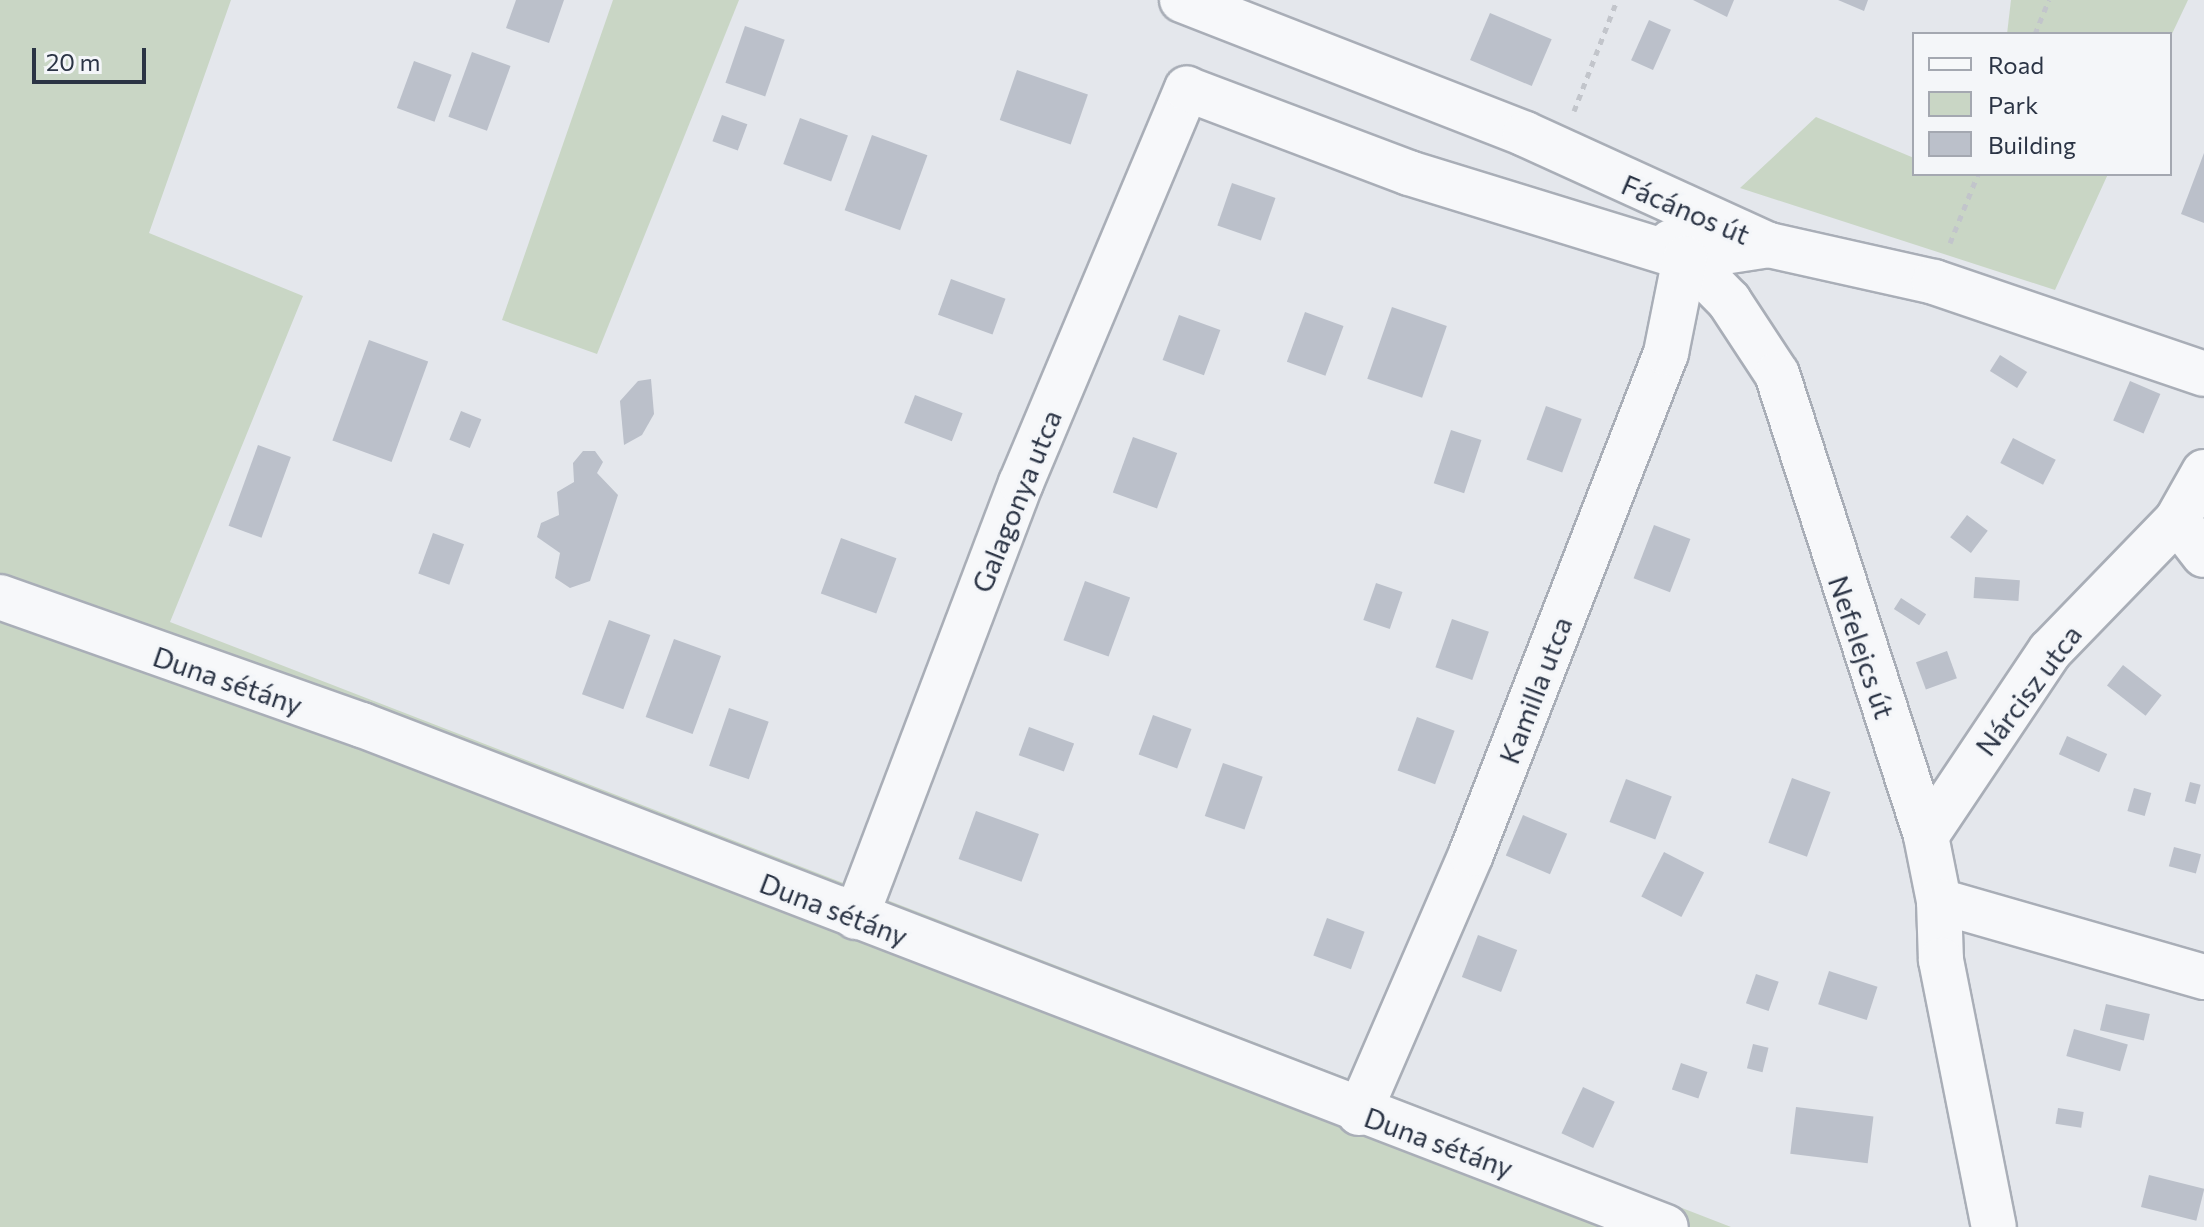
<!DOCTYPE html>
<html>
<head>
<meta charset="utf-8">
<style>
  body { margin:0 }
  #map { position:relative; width:2204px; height:1227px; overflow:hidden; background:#e4e7ec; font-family:Commissioner,sans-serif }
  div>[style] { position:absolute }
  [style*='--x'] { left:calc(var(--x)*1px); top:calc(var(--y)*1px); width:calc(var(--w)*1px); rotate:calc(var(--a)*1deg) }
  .green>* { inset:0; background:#c9d6c5 }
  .building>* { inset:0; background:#bbc0ca; transform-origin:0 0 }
  .path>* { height:5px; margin-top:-2.5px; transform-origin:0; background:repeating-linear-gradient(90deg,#c2c5cb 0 6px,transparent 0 12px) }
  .roads { filter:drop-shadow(2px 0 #a9aeb7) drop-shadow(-2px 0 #a9aeb7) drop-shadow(0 2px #a9aeb7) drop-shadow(0 -2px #a9aeb7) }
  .minor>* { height:44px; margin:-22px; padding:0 22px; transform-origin:22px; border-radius:22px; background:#f7f8fa }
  span { translate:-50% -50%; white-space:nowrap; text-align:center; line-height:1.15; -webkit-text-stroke:6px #f4f6f9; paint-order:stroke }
  .street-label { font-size:28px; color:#2b3445 }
  .legend { position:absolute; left:1912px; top:32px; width:260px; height:144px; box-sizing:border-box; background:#f4f6f9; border:2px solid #a4a8b1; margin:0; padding:10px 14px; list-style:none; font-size:24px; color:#2b3445 }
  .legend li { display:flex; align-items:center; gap:16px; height:40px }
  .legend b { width:40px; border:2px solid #a4a8b1 }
  .scale { position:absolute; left:32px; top:48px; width:114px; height:36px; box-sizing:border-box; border:4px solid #2b3445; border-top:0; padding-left:10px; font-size:24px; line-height:28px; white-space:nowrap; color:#2b3445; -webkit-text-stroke:6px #f4f6f9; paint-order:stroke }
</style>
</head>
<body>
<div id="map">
  <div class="green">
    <i style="clip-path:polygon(0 0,231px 0,149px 233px,303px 296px,170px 622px,1731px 1227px,0 1227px)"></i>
    <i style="clip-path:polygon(613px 0,739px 0,597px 354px,502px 320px)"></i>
    <i style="clip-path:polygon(2011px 0,2188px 0,2170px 38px,2007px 34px)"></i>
    <i style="clip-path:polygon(1816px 117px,1914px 158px,1914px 174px,2108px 174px,2055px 290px,1740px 188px)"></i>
  </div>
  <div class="building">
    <i style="clip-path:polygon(516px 0,564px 0,549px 43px,506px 28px)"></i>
    <i style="clip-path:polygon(1693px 0,1734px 0,1727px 17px)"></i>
    <i style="clip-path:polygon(1838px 0,1868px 0,1864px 11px)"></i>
    <i style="left:1490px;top:13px;width:67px;height:51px;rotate:23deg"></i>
    <i style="left:1649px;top:20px;width:24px;height:44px;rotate:24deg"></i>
    <i style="left:745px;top:26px;width:42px;height:60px;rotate:19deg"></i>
    <i style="left:472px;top:52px;width:41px;height:69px;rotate:20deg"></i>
    <i style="left:414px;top:61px;width:40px;height:50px;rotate:20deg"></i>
    <i style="left:1017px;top:70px;width:75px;height:53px;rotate:19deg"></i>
    <i style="left:722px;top:115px;width:27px;height:28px;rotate:20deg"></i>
    <i style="left:800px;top:118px;width:51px;height:49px;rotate:20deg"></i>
    <i style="left:872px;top:135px;width:59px;height:80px;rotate:20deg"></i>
    <i style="clip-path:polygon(2204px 153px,2204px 223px,2181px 214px)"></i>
    <i style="left:1232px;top:183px;width:46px;height:45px;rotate:19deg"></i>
    <i style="left:951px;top:279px;width:58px;height:38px;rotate:20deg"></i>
    <i style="left:1392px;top:307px;width:58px;height:76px;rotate:19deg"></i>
    <i style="left:1305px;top:312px;width:41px;height:53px;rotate:20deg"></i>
    <i style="left:1179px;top:315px;width:44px;height:48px;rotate:20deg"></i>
    <i style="left:369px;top:340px;width:63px;height:107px;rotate:20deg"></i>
    <i style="left:2000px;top:355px;width:32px;height:19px;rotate:32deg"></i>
    <i style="clip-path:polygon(651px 379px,654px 414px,642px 435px,624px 445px,620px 401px,638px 381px)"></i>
    <i style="left:2130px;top:381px;width:33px;height:43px;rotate:23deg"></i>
    <i style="left:915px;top:395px;width:51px;height:30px;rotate:21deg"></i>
    <i style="left:1546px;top:406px;width:38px;height:57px;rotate:20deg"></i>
    <i style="left:461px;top:411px;width:22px;height:31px;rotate:22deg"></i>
    <i style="left:1451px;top:430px;width:32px;height:56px;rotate:18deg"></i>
    <i style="left:1133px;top:437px;width:47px;height:59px;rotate:20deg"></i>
    <i style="left:2013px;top:438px;width:48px;height:28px;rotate:27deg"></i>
    <i style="left:258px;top:445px;width:35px;height:86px;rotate:20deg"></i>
    <i style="clip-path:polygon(583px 451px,595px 451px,603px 462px,597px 473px,618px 495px,590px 581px,570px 588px,555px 578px,560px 553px,537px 537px,541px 523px,559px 515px,557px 492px,574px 482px,573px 463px)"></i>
    <i style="left:1967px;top:515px;width:26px;height:28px;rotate:37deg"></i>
    <i style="left:1654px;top:525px;width:39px;height:57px;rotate:21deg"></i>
    <i style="left:433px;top:533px;width:33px;height:43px;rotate:20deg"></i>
    <i style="left:841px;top:538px;width:59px;height:59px;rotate:20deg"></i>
    <i style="left:1975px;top:577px;width:45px;height:21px;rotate:4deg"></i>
    <i style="left:1085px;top:581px;width:48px;height:63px;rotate:20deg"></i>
    <i style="left:1376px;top:583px;width:28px;height:39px;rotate:19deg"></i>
    <i style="left:1901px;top:598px;width:30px;height:13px;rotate:33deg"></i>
    <i style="left:1452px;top:619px;width:39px;height:51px;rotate:19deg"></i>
    <i style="left:609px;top:620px;width:44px;height:79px;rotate:20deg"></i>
    <i style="left:674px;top:639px;width:50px;height:83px;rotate:20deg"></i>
    <i style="left:1947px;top:651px;width:29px;height:33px;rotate:70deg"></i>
    <i style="left:2123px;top:665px;width:49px;height:26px;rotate:38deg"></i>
    <i style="left:729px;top:708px;width:42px;height:61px;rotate:19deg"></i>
    <i style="left:1153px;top:715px;width:41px;height:42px;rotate:20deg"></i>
    <i style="left:1417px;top:717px;width:40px;height:57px;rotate:20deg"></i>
    <i style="left:1029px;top:727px;width:48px;height:30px;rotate:20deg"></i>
    <i style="left:2067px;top:736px;width:44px;height:20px;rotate:24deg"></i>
    <i style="left:1223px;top:763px;width:42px;height:56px;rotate:19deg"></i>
    <i style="left:1792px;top:778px;width:41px;height:69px;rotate:20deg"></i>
    <i style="left:1626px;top:779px;width:49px;height:46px;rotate:21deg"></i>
    <i style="left:2190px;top:782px;width:11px;height:20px;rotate:15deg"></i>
    <i style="left:2134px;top:788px;width:18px;height:24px;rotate:16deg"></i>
    <i style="left:976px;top:811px;width:67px;height:51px;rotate:20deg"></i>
    <i style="left:1523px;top:815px;width:48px;height:44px;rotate:23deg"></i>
    <i style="left:2174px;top:847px;width:28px;height:20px;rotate:15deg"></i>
    <i style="left:1664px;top:852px;width:45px;height:50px;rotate:27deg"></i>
    <i style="left:1327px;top:918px;width:40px;height:40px;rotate:20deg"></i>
    <i style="left:1478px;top:935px;width:42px;height:45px;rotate:21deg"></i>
    <i style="left:1829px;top:971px;width:51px;height:35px;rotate:18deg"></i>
    <i style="left:1756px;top:974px;width:24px;height:31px;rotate:19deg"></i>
    <i style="left:2106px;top:1004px;width:45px;height:27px;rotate:13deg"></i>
    <i style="left:2074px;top:1029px;width:56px;height:28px;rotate:16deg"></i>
    <i style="left:1753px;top:1044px;width:16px;height:25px;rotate:14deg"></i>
    <i style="left:1681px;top:1063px;width:28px;height:28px;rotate:19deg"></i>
    <i style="left:1583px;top:1087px;width:35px;height:51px;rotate:25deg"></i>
    <i style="left:1796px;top:1107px;width:78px;height:47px;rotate:7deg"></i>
    <i style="left:2058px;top:1108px;width:26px;height:16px;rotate:9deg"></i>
    <i style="left:2149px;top:1175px;width:57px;height:33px;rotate:14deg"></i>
  </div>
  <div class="path">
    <i style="--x:2035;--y:34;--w:37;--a:-68"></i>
    <i style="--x:1574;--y:111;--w:119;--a:-68.8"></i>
    <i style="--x:1950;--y:243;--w:74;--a:-67.9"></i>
  </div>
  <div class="roads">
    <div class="minor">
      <i style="--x:1182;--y:0;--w:368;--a:21.3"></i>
      <i style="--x:1525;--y:134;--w:268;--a:24.5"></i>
      <i style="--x:1769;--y:245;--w:169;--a:12.6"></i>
      <i style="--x:1934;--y:282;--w:285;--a:18.8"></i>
      <i style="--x:1671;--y:242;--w:83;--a:45.5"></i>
      <i style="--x:1729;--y:301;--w:87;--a:56.7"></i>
      <i style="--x:1777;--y:374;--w:485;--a:72.1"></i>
      <i style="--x:1926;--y:836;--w:66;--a:78.7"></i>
      <i style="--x:1939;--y:901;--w:276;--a:16"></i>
      <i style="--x:2204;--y:472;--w:55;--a:119.4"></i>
      <i style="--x:2177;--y:520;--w:44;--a:52.4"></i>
      <i style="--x:0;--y:597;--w:384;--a:19.5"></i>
      <i style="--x:362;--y:725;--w:1397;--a:21.06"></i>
      <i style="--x:1926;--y:836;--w:223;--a:-56.2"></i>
      <i style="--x:2050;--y:651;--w:182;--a:-45.9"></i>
      <i style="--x:1939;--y:901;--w:59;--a:88.1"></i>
      <i style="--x:1941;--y:960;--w:272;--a:78.8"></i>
      <i style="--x:856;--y:917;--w:464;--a:-69.2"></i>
      <i style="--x:1021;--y:483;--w:428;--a:-67.2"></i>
      <i style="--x:1187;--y:89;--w:237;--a:20.7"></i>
      <i style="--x:1409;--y:173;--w:289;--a:17.1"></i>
      <i style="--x:1685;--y:258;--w:85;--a:-8.8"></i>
      <i style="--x:1359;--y:1113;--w:282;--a:-66.6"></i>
      <i style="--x:1471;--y:854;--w:538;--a:-68.73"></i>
      <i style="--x:1666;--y:353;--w:97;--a:-78.7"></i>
    </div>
  </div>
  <div class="street-label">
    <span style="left:1686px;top:209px;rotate:23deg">Fácános út</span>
    <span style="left:1016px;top:501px;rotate:-68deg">Galagonya utca</span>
    <span style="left:1862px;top:647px;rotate:71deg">Nefelejcs út</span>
    <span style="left:228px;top:680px;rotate:19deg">Duna sétány</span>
    <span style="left:1535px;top:690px;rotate:-69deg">Kamilla utca</span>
    <span style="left:2028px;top:690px;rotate:-53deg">Nárcisz utca</span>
    <span style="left:834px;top:909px;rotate:21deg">Duna sétány</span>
    <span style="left:1439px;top:1142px;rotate:20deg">Duna sétány</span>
  </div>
  <ul class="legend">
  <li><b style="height:10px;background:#f7f8fa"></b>Road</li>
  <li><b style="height:22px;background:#c9d6c5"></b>Park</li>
  <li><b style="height:22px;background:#bbc0ca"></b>Building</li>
  </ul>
  <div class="scale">20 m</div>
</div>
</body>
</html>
